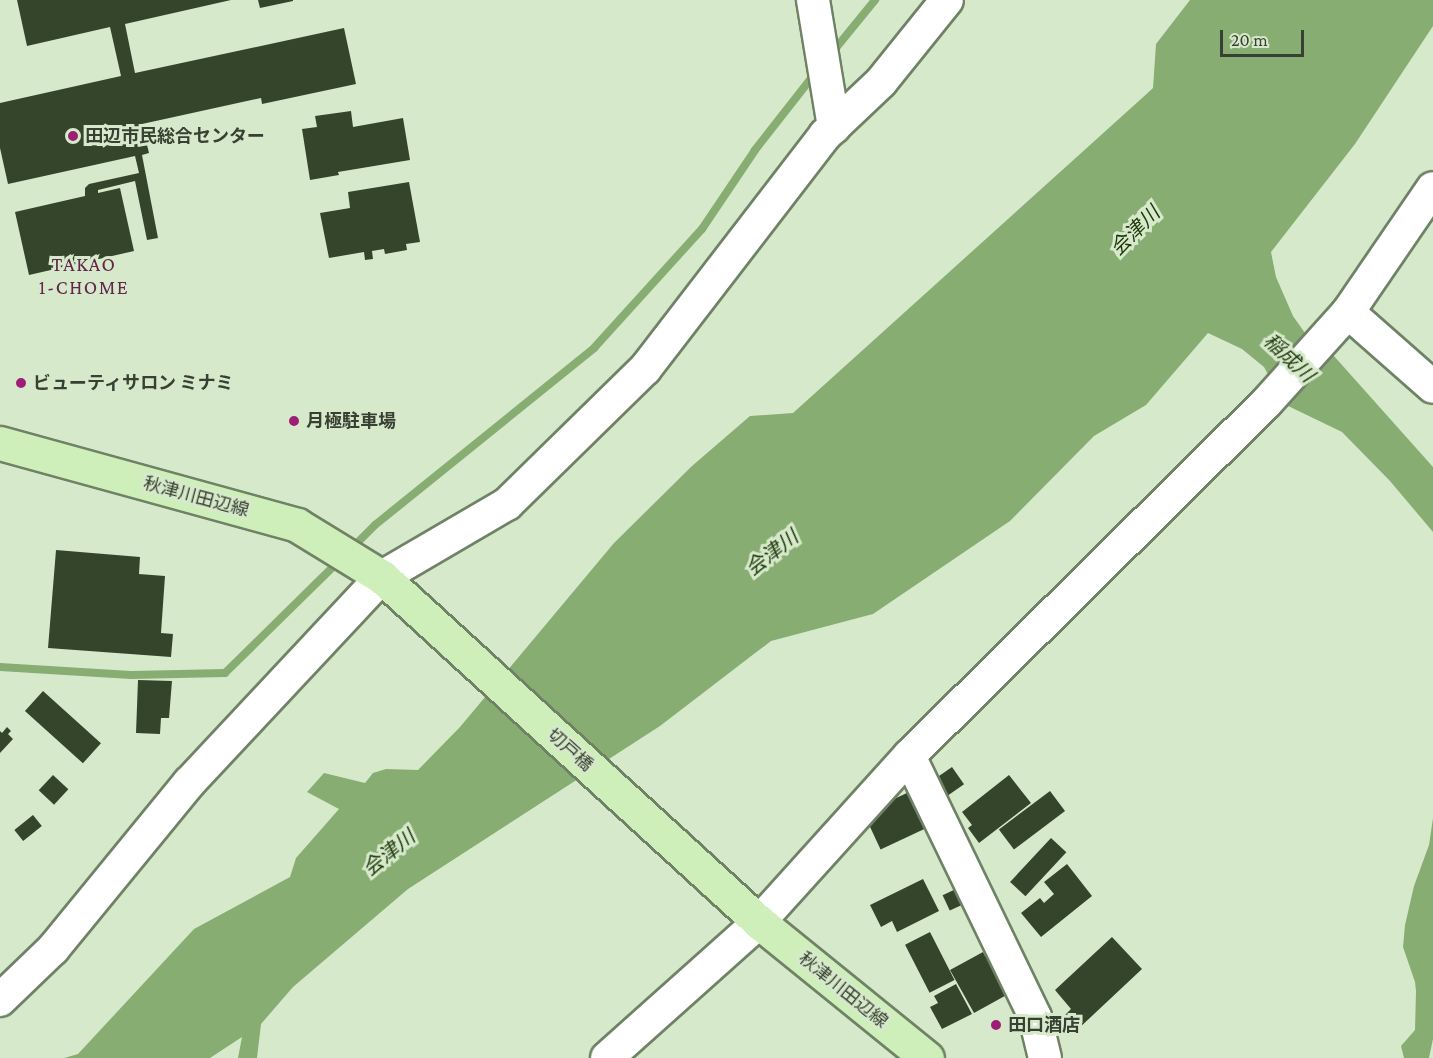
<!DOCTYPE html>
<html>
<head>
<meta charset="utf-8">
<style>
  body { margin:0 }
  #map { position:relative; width:1433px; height:1058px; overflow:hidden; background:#d6eacb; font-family:"Crimson Pro","Noto Sans JP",serif }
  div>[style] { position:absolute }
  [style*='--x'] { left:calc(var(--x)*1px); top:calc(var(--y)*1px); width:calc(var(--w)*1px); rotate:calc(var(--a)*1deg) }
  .water>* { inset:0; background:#88ad72 }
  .stream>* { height:8px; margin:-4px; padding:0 4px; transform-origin:4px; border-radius:4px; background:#88ad72 }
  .building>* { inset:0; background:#35452b; transform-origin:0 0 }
  .roads { filter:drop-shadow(2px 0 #708266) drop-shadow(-2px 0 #708266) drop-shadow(0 2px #708266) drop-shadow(0 -2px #708266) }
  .minor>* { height:32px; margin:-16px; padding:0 16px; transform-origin:16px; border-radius:16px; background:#fff }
  .major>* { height:33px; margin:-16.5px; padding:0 16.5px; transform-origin:16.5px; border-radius:16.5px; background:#ceefb9 }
  .dots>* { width:16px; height:16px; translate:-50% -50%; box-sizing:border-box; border:3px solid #d6eacb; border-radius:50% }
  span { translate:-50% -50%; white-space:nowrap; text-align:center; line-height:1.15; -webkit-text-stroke:6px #d6eacb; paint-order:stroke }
  .poi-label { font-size:18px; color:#383f33; font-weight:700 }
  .left { translate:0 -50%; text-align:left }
  .street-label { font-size:18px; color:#383f33 }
  .water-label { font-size:20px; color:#20380d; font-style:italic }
  .neighbourhood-label { font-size:20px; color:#62254c; letter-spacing:1.5px }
  .scale { position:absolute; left:1220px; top:30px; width:84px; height:27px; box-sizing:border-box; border:3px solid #383f33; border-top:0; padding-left:8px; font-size:18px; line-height:21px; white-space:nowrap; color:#383f33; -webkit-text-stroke:4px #d6eacb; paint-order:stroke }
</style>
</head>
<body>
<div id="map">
  <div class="water">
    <i style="clip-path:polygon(1190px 0,1433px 0,1433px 26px,1355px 144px,1271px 252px,1276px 277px,1293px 316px,1305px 333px,1334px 356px,1433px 467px,1433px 532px,1390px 481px,1342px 432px,1284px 404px,1264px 367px,1242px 349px,1208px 333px,1146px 405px,1094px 436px,1010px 521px,873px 614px,771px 641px,660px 726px,408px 889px,293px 987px,261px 1024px,257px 1058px,238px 1058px,242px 1037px,210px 1058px,64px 1058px,78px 1054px,194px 929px,290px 877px,296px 858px,339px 809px,307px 792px,324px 773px,365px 783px,373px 773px,386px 769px,418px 770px,460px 727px,614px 543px,692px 466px,750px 416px,793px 413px,1141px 99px,1153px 88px,1156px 44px)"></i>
    <i style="clip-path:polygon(1433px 818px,1433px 1039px,1429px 1058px,1404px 1058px,1401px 1046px,1415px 1030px,1416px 991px,1415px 982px,1403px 947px,1405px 925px,1414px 886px,1429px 845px)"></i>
  </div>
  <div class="stream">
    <i style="--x:831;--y:54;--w:70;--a:-50.8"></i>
    <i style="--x:351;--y:549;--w:34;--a:-45"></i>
    <i style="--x:375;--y:525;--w:282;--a:-38.9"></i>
    <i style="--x:594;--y:348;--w:161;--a:-47.8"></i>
    <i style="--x:702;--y:229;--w:95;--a:-56.1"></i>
    <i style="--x:755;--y:150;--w:100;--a:-51.9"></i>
    <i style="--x:0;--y:667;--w:131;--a:3.5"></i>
    <i style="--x:131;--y:675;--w:94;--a:-1.2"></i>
    <i style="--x:225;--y:673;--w:161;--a:-44.5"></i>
  </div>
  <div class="building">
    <i style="clip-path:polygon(17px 0,231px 0,125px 24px,135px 73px,344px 28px,356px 84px,262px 104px,261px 98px,142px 124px,149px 153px,142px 155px,158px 238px,147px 240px,135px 181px,98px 190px,98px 193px,120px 188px,134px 251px,29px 275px,15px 212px,85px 196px,85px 188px,89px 184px,139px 173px,135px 156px,8px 184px,0 148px,0 103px,121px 76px,110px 27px,27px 46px)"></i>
    <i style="clip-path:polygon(258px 0,293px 0,293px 1px,260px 8px)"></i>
    <i style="clip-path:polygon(351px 111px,353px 127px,403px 118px,410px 160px,338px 172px,339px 175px,310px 180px,302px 129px,317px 127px,315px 116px)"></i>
    <i style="clip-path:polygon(409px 182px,420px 242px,406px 244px,407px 250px,385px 254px,384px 249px,372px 251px,373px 259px,365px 260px,364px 252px,329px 258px,320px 213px,350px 208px,348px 192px)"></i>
    <i style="clip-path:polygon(56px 550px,140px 557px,139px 574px,165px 576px,161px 633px,173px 634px,171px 657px,48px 648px)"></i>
    <i style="clip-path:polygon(138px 680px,172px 681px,169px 718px,161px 718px,160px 734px,136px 733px)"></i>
    <i style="left:43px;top:691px;width:78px;height:27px;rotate:42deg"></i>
    <i style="clip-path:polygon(7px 727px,11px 731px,8px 734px,13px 739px,0 753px,0 731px,2px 733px)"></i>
    <i style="left:952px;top:767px;width:21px;height:22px;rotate:55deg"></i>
    <i style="left:53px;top:775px;width:21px;height:21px;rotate:43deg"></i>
    <i style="clip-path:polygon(1009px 775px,1031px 803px,979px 843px,968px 828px,972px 825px,962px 812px)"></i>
    <i style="left:1050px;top:791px;width:25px;height:64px;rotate:53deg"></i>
    <i style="left:909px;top:792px;width:40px;height:50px;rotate:65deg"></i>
    <i style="left:33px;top:815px;width:14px;height:24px;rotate:51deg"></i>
    <i style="left:1051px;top:838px;width:21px;height:60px;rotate:43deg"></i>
    <i style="clip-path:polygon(1067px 864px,1092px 896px,1041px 937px,1021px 913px,1040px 898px,1044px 903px,1054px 894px,1044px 882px)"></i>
    <i style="clip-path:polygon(923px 879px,939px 911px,897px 932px,892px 921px,881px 927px,870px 905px)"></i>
    <i style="left:958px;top:888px;width:17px;height:17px;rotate:65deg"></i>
    <i style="left:930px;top:932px;width:54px;height:28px;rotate:63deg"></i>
    <i style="clip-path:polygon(1112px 937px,1142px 969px,1077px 1030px,1064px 1016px,1071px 1009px,1055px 990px)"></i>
    <i style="clip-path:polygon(983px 952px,985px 956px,991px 953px,1012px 992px,974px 1013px,950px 970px)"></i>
    <i style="clip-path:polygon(956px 984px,972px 1014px,942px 1029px,930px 1007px,938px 1003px,934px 996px)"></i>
  </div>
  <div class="roads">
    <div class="minor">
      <i style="--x:813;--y:0;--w:129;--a:80.6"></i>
      <i style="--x:1348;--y:312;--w:113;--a:41.4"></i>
      <i style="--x:909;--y:756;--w:290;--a:64.2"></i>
      <i style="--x:1035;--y:1017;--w:42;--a:76.3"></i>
      <i style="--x:0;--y:1000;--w:74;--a:-43.9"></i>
      <i style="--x:53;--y:949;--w:215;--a:-50.7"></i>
      <i style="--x:189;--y:783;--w:282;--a:-46.9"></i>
      <i style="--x:382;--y:577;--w:145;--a:-30.3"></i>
      <i style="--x:507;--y:504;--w:193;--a:-44.4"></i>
      <i style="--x:645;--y:369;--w:295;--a:-52.4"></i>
      <i style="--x:825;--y:135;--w:77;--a:-43.4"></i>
      <i style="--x:881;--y:82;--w:105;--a:-51.2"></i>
      <i style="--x:607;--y:1058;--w:204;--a:-41.8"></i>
      <i style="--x:759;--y:922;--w:224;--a:-47.9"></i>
      <i style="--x:909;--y:756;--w:503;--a:-44.68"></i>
      <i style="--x:1267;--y:402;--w:121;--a:-48"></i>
      <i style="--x:1348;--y:312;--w:150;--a:-55.6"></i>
    </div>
    <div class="major">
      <i style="--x:0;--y:443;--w:308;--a:15.4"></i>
      <i style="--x:297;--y:525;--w:100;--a:31.5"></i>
      <i style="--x:382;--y:577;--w:511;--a:42.46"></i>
      <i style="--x:759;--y:922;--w:216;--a:39"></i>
    </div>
  </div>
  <div class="dots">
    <i style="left:73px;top:136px;background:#9c1f75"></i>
    <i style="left:21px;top:383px;background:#9c1f75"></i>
    <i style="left:294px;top:421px;background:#9c1f75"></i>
    <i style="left:996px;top:1025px;background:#9c1f75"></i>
  </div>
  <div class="poi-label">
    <span class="left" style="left:85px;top:136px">田辺市民総合センター</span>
    <span class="left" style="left:33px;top:383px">ビューティサロン ミナミ</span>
    <span class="left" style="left:306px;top:421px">月極駐車場</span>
    <span class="left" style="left:1008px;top:1025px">田口酒店</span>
  </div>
  <div class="street-label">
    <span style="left:196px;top:497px;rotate:15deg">秋津川田辺線</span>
    <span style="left:570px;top:750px;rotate:42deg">切戸橋</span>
    <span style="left:843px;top:990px;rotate:39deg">秋津川田辺線</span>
  </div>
  <div class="water-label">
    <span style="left:1135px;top:231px;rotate:-45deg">会津川</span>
    <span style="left:1289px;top:358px;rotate:43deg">稲成川</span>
    <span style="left:772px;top:553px;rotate:-38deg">会津川</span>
    <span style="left:389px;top:853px;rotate:-39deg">会津川</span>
  </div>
  <div class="neighbourhood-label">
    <span style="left:84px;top:276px">TAKAO<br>1-CHOME</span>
  </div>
  <div class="scale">20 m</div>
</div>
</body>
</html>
